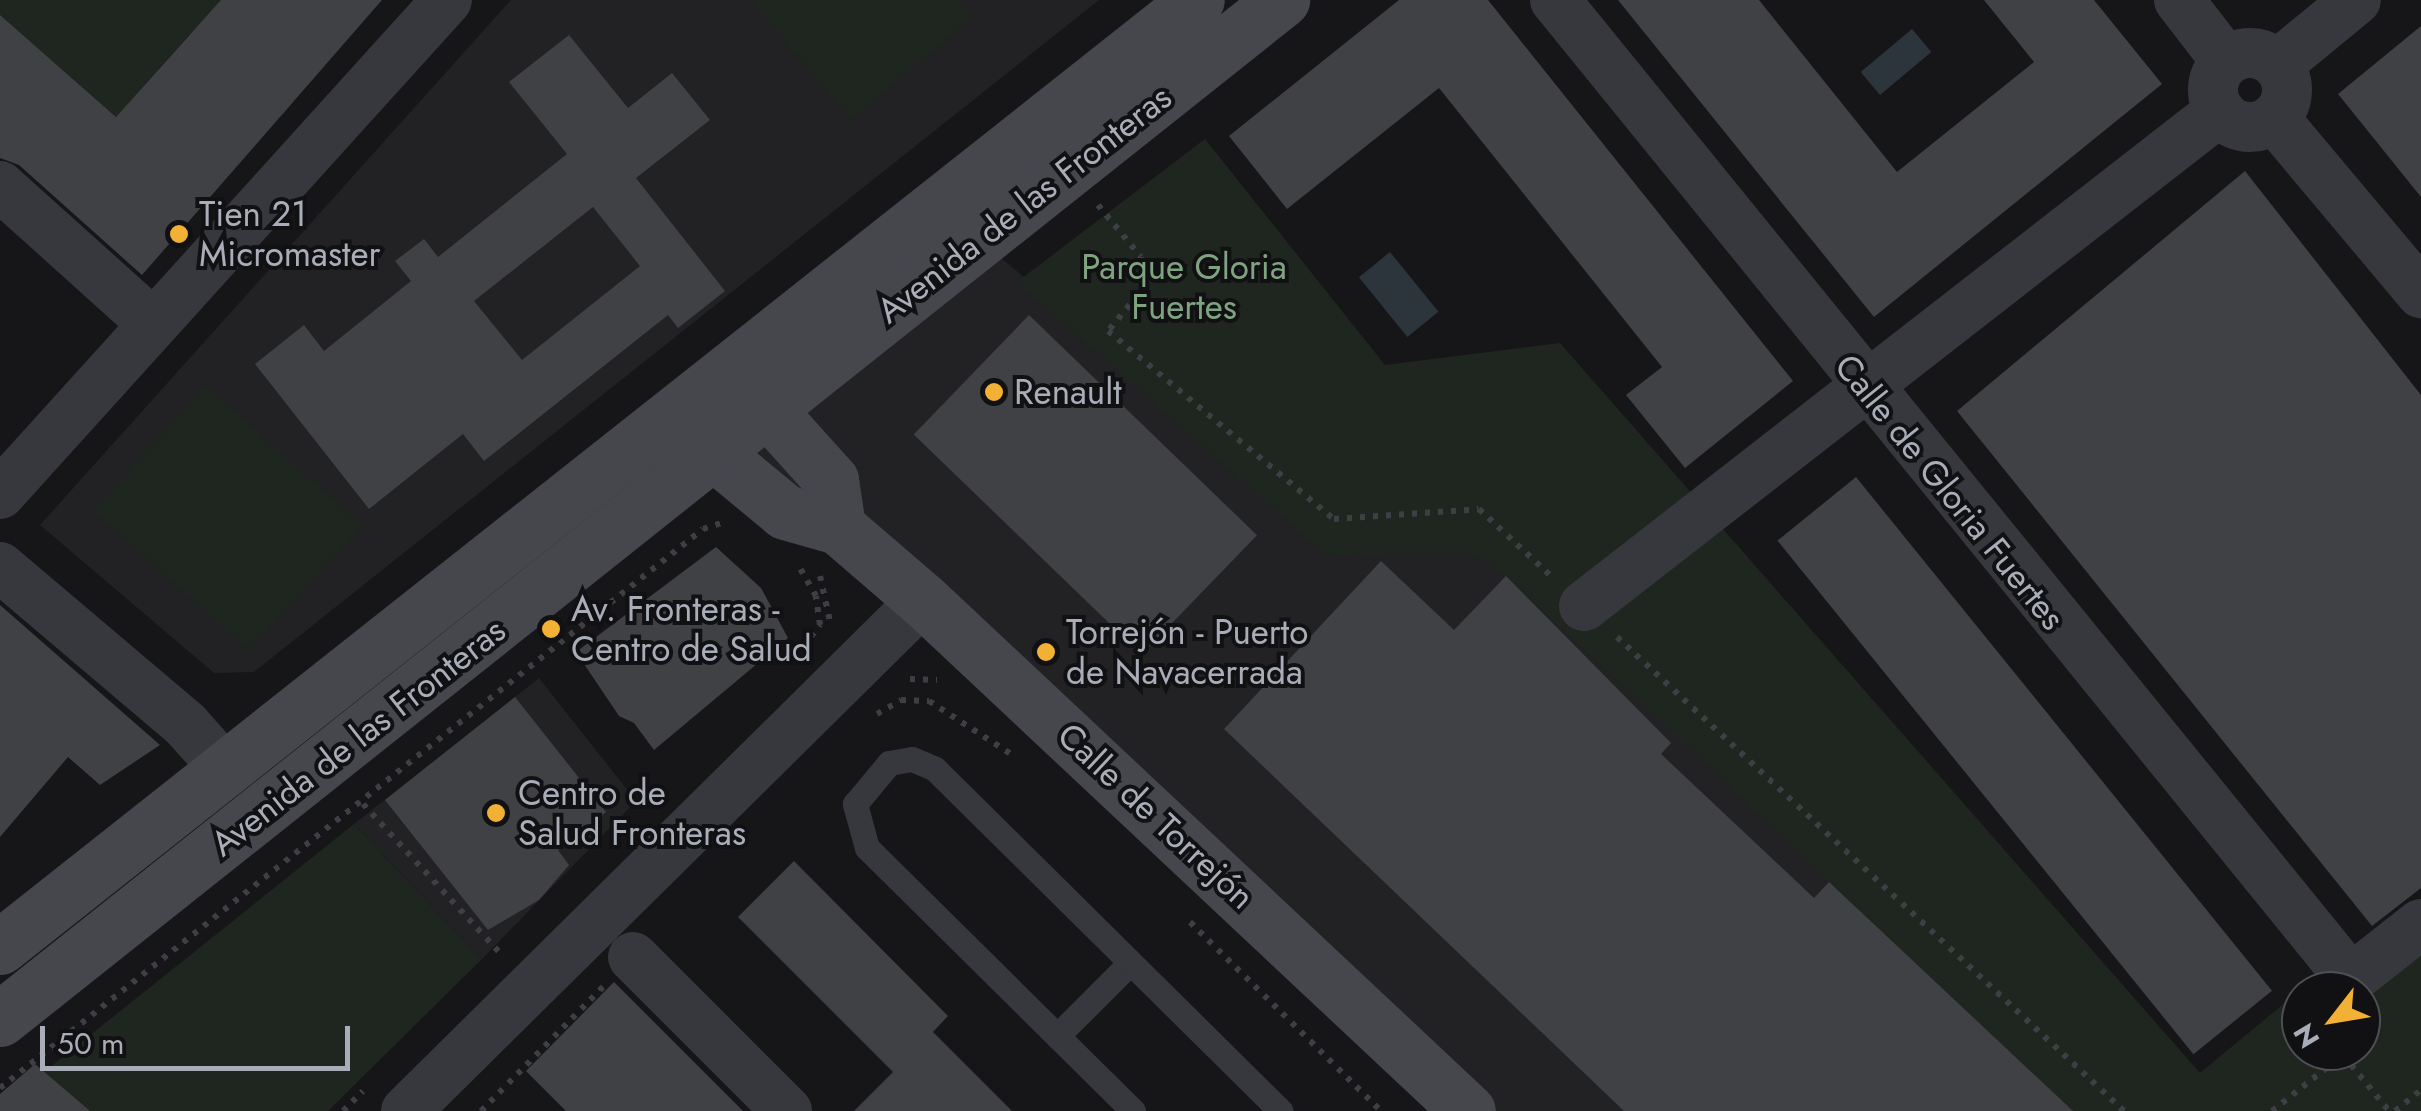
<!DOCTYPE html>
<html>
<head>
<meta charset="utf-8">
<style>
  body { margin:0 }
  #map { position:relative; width:2421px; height:1111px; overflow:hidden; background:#161618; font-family:Jost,sans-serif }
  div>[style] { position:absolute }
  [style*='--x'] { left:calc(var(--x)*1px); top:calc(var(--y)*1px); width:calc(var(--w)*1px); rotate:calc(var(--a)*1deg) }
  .built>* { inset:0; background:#222225 }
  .green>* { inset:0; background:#1e261f; transform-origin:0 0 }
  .water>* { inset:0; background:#2c353c; transform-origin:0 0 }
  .building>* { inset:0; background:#404145; transform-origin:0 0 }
  .path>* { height:6px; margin-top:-3px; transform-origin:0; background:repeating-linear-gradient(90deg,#3d3f44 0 5px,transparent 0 13px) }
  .lane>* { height:25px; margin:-12.5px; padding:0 12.5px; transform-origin:12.5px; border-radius:12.5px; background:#37383d }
  .street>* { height:50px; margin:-25px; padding:0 25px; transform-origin:25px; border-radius:25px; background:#37383d }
  .street>.ring { margin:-25px; padding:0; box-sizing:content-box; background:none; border:50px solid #37383d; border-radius:50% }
  .secondary>* { height:55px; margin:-27.5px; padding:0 27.5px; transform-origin:27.5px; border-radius:27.5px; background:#45474d }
  .dots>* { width:28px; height:28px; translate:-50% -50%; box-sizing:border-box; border:5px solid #111113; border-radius:50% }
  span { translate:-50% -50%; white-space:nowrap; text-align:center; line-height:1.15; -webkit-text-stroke:8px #111113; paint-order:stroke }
  .street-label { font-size:35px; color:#a8adb8 }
  .poi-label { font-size:35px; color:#a8adb8 }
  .left { translate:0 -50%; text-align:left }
  .park-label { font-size:35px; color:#7fa381 }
  .north { position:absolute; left:2281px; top:971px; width:100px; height:100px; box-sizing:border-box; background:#111113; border:2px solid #4d4f55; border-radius:50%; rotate:239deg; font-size:28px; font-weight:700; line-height:40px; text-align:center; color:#a8adb8 }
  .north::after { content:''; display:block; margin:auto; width:35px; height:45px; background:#f2b134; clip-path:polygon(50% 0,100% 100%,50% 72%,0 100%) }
  .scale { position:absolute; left:40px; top:1026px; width:310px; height:45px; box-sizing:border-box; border:5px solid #a8adb8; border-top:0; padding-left:12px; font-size:30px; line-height:35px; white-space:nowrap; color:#a8adb8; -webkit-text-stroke:8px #111113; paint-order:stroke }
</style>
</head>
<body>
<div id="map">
  <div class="built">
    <i style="clip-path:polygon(511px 0,1099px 0,254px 672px,214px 673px,40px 525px)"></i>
    <i style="clip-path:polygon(979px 240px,1330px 529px,1478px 514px,2103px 1111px,1468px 1111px,714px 453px)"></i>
    <i style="clip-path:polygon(539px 678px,636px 801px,482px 959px,354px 824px)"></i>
  </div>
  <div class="green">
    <i style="clip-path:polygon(0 0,231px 0,314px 75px,281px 117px,189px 35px,116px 117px,0 15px)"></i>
    <i style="clip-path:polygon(750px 0,959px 0,973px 17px,851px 120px)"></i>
    <i style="clip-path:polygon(1205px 139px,1385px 365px,1560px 343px,2200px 1073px,2287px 1001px,2301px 1018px,2301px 1051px,2361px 1051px,2361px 996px,2421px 949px,2421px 1111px,2073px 1111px,1506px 576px,1472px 553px,1325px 555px,1017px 282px)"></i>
    <i style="left:206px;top:385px;width:210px;height:169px;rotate:42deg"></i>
    <i style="clip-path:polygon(354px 824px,482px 959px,328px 1111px,87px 1111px,44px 1072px)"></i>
  </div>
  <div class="water">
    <i style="left:1912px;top:29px;width:30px;height:67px;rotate:50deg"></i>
    <i style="left:1390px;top:252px;width:77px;height:40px;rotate:51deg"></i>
  </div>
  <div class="building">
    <i style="clip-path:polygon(221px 0,382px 0,142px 275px,19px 165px,0 158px,0 15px,116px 117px)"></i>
    <i style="clip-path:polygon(1399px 0,1488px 0,1793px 381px,1685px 468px,1626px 395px,1662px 367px,1439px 88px,1287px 209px,1229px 136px)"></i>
    <i style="clip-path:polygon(1618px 0,1759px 0,1897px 172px,2034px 62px,1984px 0,2094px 0,2162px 84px,1874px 317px)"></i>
    <i style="clip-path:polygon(2421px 26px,2421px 197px,2338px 94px)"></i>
    <i style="clip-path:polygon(evenodd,569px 35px,628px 108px,672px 73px,710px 120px,636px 178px,725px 291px,678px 328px,668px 315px,484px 461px,463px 434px,369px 509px,255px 364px,304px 325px,324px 351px,411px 281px,395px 261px,424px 239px,438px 257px,567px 154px,509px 82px,569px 35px,593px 207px,640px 266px,522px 360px,474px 301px,593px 207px)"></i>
    <i style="clip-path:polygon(2245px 171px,2421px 395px,2421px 888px,2372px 926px,1957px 411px)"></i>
    <i style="left:1029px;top:315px;width:317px;height:166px;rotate:44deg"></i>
    <i style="left:1856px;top:477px;width:661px;height:101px;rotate:51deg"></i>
    <i style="clip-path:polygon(716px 547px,761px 588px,788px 638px,654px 750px,634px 723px,619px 716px,576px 652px)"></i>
    <i style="clip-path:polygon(1381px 561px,1454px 630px,1506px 576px,1671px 743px,1661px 754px,1814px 898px,1829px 882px,2073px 1111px,1624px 1111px,1224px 729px)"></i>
    <i style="clip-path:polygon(0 605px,160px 745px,100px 785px,68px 757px,0 837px)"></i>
    <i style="clip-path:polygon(515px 697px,606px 812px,558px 850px,569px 865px,539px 900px,488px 930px,385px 800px)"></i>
    <i style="clip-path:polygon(794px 861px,948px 1016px,933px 1032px,1012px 1111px,854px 1111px,893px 1072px,738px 917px)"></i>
    <i style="clip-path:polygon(614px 982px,743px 1111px,566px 1111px,526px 1071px)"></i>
    <i style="clip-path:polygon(35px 1064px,90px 1111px,0 1111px,0 1094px)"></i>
  </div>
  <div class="path">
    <i style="--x:1098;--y:205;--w:67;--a:50.4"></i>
    <i style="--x:1141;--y:257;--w:28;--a:80"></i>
    <i style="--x:1146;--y:285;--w:60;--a:129.6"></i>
    <i style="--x:1108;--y:331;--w:294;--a:39.8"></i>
    <i style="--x:1334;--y:519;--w:145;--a:-3.9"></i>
    <i style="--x:1479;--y:509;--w:101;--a:43"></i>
    <i style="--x:820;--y:576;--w:51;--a:77.6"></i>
    <i style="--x:1617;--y:637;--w:694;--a:43.07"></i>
    <i style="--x:795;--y:657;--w:41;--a:-52"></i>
    <i style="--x:820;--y:625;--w:29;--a:-98"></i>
    <i style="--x:816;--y:596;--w:34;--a:-120"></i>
    <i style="--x:910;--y:679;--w:27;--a:2"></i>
    <i style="--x:877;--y:714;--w:28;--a:-30"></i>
    <i style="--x:901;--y:700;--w:28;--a:2"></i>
    <i style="--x:929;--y:701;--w:101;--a:32.9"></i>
    <i style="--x:363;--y:804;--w:202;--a:47.4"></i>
    <i style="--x:1190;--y:922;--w:269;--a:44.7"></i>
    <i style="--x:0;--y:1088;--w:898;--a:-38.49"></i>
    <i style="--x:703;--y:529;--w:22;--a:-18"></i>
    <i style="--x:343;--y:1111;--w:28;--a:-45"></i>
    <i style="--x:481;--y:1111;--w:174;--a:-45.5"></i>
    <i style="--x:2272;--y:1111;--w:90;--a:-38.3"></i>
    <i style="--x:2343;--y:1055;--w:72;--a:50.6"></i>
    <i style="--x:2395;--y:1111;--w:33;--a:-39"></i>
  </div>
  <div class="lane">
    <i style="--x:1057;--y:1036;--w:103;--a:-45"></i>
    <i style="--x:1133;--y:1111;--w:374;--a:-135.3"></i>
    <i style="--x:867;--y:848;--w:46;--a:-105.3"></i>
    <i style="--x:855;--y:804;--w:53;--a:-50.3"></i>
    <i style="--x:889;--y:763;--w:23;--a:-10"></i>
    <i style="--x:912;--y:759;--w:25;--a:23"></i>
    <i style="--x:935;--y:769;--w:486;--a:44.7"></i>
  </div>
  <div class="street">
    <i style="--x:1555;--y:0;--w:1262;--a:50.89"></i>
    <i style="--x:2351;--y:979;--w:89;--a:-38.2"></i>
    <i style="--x:2179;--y:0;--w:77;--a:52.4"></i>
    <i class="ring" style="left:2213px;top:53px;width:24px;height:24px"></i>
    <i style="--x:2277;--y:65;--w:102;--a:-39.4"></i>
    <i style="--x:2274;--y:118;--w:229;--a:50"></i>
    <i style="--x:0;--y:186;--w:206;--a:42"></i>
    <i style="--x:0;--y:494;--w:666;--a:-47.86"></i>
    <i style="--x:0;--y:567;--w:244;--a:40.3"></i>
    <i style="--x:186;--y:725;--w:62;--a:48.3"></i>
    <i style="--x:1584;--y:606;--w:806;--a:-37.89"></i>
    <i style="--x:633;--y:957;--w:218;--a:45"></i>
    <i style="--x:406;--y:1111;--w:727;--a:-44.67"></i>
  </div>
  <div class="secondary">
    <i style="--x:767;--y:409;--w:96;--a:48"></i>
    <i style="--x:831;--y:480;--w:48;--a:81.5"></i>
    <i style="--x:714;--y:453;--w:92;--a:39.7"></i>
    <i style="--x:785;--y:512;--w:55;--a:15.8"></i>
    <i style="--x:838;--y:527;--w:112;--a:40.7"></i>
    <i style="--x:923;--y:600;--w:747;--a:43.16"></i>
    <i style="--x:0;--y:947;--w:1526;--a:-38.35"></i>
    <i style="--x:0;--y:1019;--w:1638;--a:-38.48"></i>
  </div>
  <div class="dots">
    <i style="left:179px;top:234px;background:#f2b134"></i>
    <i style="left:994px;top:392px;background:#f2b134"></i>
    <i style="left:551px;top:629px;background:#f2b134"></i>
    <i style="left:1046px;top:652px;background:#f2b134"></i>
    <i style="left:496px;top:813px;background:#f2b134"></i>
  </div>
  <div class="street-label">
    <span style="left:1024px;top:204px;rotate:-38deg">Avenida de las Fronteras</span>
    <span style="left:1950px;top:492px;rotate:51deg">Calle de Gloria Fuertes</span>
    <span style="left:358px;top:737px;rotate:-38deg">Avenida de las Fronteras</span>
    <span style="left:1156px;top:816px;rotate:43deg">Calle de Torrejón</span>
  </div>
  <div class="poi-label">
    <span class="left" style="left:199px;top:234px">Tien 21<br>Micromaster</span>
    <span class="left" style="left:1014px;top:392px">Renault</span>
    <span class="left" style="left:571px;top:629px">Av. Fronteras -<br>Centro de Salud</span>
    <span class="left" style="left:1066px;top:652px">Torrejón - Puerto<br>de Navacerrada</span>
    <span class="left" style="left:518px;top:813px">Centro de<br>Salud Fronteras</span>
  </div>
  <div class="park-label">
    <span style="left:1184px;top:287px">Parque Gloria<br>Fuertes</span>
  </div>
  <div class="north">N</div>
  <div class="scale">50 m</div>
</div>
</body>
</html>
